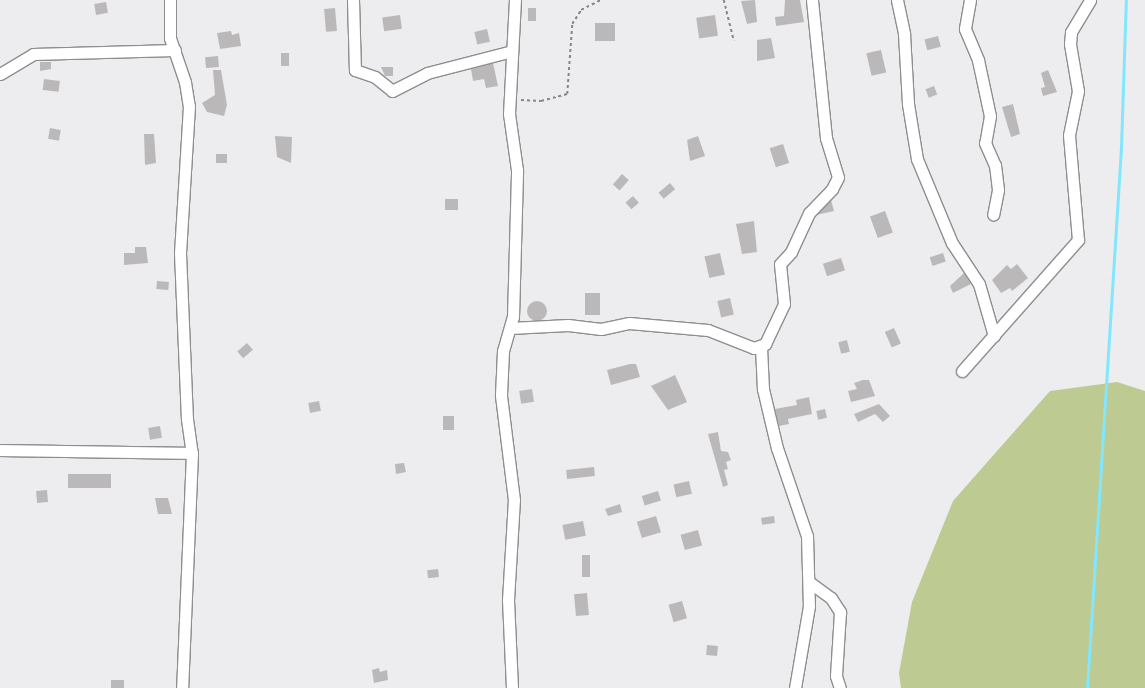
<!DOCTYPE html>
<html>
<head>
<meta charset="utf-8">
<style>
  body { margin:0 }
  #map { position:relative; width:1145px; height:688px; overflow:hidden; background:#ededef; font-family:"Archivo Narrow",sans-serif }
  div>[style] { position:absolute }
  [style*='--x'] { left:calc(var(--x)*1px); top:calc(var(--y)*1px); width:calc(var(--w)*1px); rotate:calc(var(--a)*1deg) }
  .green>* { inset:0; background:#bdca92 }
  .stream>* { height:3px; margin:-1.5px; padding:0 1.5px; transform-origin:1.5px; border-radius:1.5px; background:#82e6fc }
  .building>* { inset:0; background:#bbb8ba; transform-origin:0 0 }
  .round { border-radius:50% }
  .path>* { height:1.5px; margin-top:-0.75px; transform-origin:0; background:repeating-linear-gradient(90deg,#868687 0 3px,transparent 0 6px) }
  .roads { filter:drop-shadow(1px 0 #8e8e90) drop-shadow(-1px 0 #8e8e90) drop-shadow(0 1px #8e8e90) drop-shadow(0 -1px #8e8e90) }
  .minor>* { height:11px; margin:-5.5px; padding:0 5.5px; transform-origin:5.5px; border-radius:5.5px; background:#fff }
  span { translate:-50% -50%; white-space:nowrap; text-align:center; line-height:1.15; -webkit-text-stroke:3px #ededef; paint-order:stroke }
</style>
</head>
<body>
<div id="map">
  <div class="green">
    <i style="clip-path:polygon(1117px 382px,1145px 391px,1145px 688px,901px 688px,899px 673px,912px 602px,953px 501px,1050px 391px)"></i>
  </div>
  <div class="stream">
    <i style="--x:1087;--y:688;--w:542;--a:-86.4"></i>
    <i style="--x:1121;--y:147;--w:147;--a:-88.1"></i>
  </div>
  <div class="building">
    <i style="clip-path:polygon(755px 0,757px 22px,747px 24px,741px 1px)"></i>
    <i style="clip-path:polygon(785px 0,800px 0,804px 22px,776px 26px,775px 17px,784px 16px)"></i>
    <i style="left:106px;top:2px;width:11px;height:12px;rotate:80deg"></i>
    <i style="left:335px;top:8px;width:23px;height:11px;rotate:85deg"></i>
    <i style="left:528px;top:8px;width:8px;height:13px"></i>
    <i style="left:400px;top:15px;width:14px;height:18px;rotate:82deg"></i>
    <i style="left:715px;top:15px;width:21px;height:19px;rotate:82deg"></i>
    <i style="left:595px;top:23px;width:20px;height:18px"></i>
    <i style="left:487px;top:29px;width:13px;height:13px;rotate:77deg"></i>
    <i style="clip-path:polygon(231px 31px,232px 35px,239px 33px,241px 46px,220px 49px,217px 33px)"></i>
    <i style="left:938px;top:36px;width:11px;height:14px;rotate:75deg"></i>
    <i style="clip-path:polygon(771px 38px,775px 58px,757px 61px,757px 40px)"></i>
    <i style="left:881px;top:50px;width:23px;height:15px;rotate:77deg"></i>
    <i style="left:281px;top:53px;width:8px;height:13px"></i>
    <i style="left:218px;top:56px;width:11px;height:13px;rotate:85deg"></i>
    <i style="clip-path:polygon(40px 62px,51px 62px,51px 69px,40px 71px)"></i>
    <i style="clip-path:polygon(493px 63px,498px 86px,486px 88px,484px 79px,473px 81px,471px 69px)"></i>
    <i style="clip-path:polygon(381px 67px,393px 67px,393px 76px,385px 76px)"></i>
    <i style="clip-path:polygon(213px 70px,221px 70px,227px 105px,224px 116px,207px 112px,202px 103px,215px 95px)"></i>
    <i style="clip-path:polygon(1048px 70px,1057px 92px,1043px 96px,1041px 88px,1045px 87px,1041px 73px)"></i>
    <i style="left:44px;top:79px;width:16px;height:11px;rotate:7deg"></i>
    <i style="left:934px;top:86px;width:9px;height:9px;rotate:69deg"></i>
    <i style="clip-path:polygon(1013px 104px,1020px 134px,1011px 137px,1002px 107px)"></i>
    <i style="left:50px;top:128px;width:11px;height:11px;rotate:10deg"></i>
    <i style="clip-path:polygon(144px 134px,154px 134px,156px 163px,145px 165px)"></i>
    <i style="clip-path:polygon(275px 136px,292px 137px,291px 163px,277px 157px)"></i>
    <i style="clip-path:polygon(698px 136px,705px 156px,690px 161px,687px 140px)"></i>
    <i style="left:783px;top:144px;width:20px;height:14px;rotate:72deg"></i>
    <i style="left:216px;top:154px;width:11px;height:9px"></i>
    <i style="left:622px;top:174px;width:9px;height:14px;rotate:41deg"></i>
    <i style="left:670px;top:183px;width:8px;height:15px;rotate:50deg"></i>
    <i style="left:633px;top:196px;width:9px;height:10px;rotate:49deg"></i>
    <i style="left:445px;top:199px;width:13px;height:11px"></i>
    <i style="clip-path:polygon(831px 200px,834px 211px,816px 215px)"></i>
    <i style="left:885px;top:211px;width:23px;height:16px;rotate:70deg"></i>
    <i style="clip-path:polygon(754px 221px,757px 252px,742px 254px,736px 224px)"></i>
    <i style="clip-path:polygon(135px 247px,146px 247px,148px 263px,124px 265px,124px 253px,135px 253px)"></i>
    <i style="left:720px;top:253px;width:22px;height:16px;rotate:77deg"></i>
    <i style="left:943px;top:253px;width:9px;height:14px;rotate:72deg"></i>
    <i style="left:841px;top:258px;width:13px;height:19px;rotate:72deg"></i>
    <i style="clip-path:polygon(1017px 264px,1028px 278px,1012px 291px,1010px 288px,1001px 293px,992px 280px,1007px 265px,1011px 269px)"></i>
    <i style="clip-path:polygon(964px 273px,971px 284px,953px 293px,950px 286px)"></i>
    <i style="left:157px;top:281px;width:12px;height:8px;rotate:5deg"></i>
    <i style="left:585px;top:293px;width:15px;height:22px"></i>
    <i style="left:730px;top:298px;width:17px;height:13px;rotate:77deg"></i>
    <i class="round" style="left:527px;top:301px;width:20px;height:20px"></i>
    <i style="left:894px;top:328px;width:17px;height:10px;rotate:66deg"></i>
    <i style="left:847px;top:340px;width:12px;height:9px;rotate:76deg"></i>
    <i style="left:247px;top:343px;width:9px;height:13px;rotate:49deg"></i>
    <i style="clip-path:polygon(630px 364px,636px 364px,640px 377px,611px 385px,607px 370px)"></i>
    <i style="clip-path:polygon(675px 375px,687px 402px,668px 410px,651px 386px)"></i>
    <i style="clip-path:polygon(863px 380px,869px 380px,875px 396px,851px 402px,848px 391px,857px 389px,854px 383px)"></i>
    <i style="left:532px;top:389px;width:13px;height:13px;rotate:81deg"></i>
    <i style="clip-path:polygon(809px 397px,812px 414px,788px 419px,789px 424px,779px 426px,775px 409px,797px 405px,796px 400px)"></i>
    <i style="left:319px;top:401px;width:10px;height:11px;rotate:79deg"></i>
    <i style="clip-path:polygon(879px 404px,890px 416px,883px 422px,875px 414px,858px 422px,854px 414px)"></i>
    <i style="left:825px;top:409px;width:9px;height:9px;rotate:77deg"></i>
    <i style="left:443px;top:416px;width:11px;height:14px"></i>
    <i style="left:160px;top:426px;width:12px;height:12px;rotate:81deg"></i>
    <i style="clip-path:polygon(718px 432px,721px 451px,728px 452px,731px 460px,726px 462px,728px 469px,724px 470px,728px 485px,723px 487px,708px 434px)"></i>
    <i style="clip-path:polygon(404px 463px,406px 472px,396px 474px,395px 464px)"></i>
    <i style="left:594px;top:467px;width:9px;height:28px;rotate:84deg"></i>
    <i style="left:68px;top:474px;width:43px;height:14px"></i>
    <i style="left:689px;top:481px;width:13px;height:16px;rotate:77deg"></i>
    <i style="left:47px;top:490px;width:12px;height:11px;rotate:85deg"></i>
    <i style="left:658px;top:491px;width:10px;height:17px;rotate:73deg"></i>
    <i style="clip-path:polygon(155px 498px,168px 498px,172px 514px,158px 514px)"></i>
    <i style="clip-path:polygon(620px 504px,622px 512px,608px 516px,605px 509px)"></i>
    <i style="left:656px;top:516px;width:17px;height:20px;rotate:73deg"></i>
    <i style="left:774px;top:516px;width:7px;height:13px;rotate:82deg"></i>
    <i style="left:583px;top:521px;width:15px;height:21px;rotate:79deg"></i>
    <i style="left:698px;top:530px;width:16px;height:18px;rotate:75deg"></i>
    <i style="left:582px;top:555px;width:8px;height:22px"></i>
    <i style="left:438px;top:569px;width:8px;height:11px;rotate:83deg"></i>
    <i style="left:587px;top:593px;width:22px;height:13px;rotate:85deg"></i>
    <i style="left:682px;top:601px;width:18px;height:14px;rotate:74deg"></i>
    <i style="left:707px;top:645px;width:11px;height:10px;rotate:5deg"></i>
    <i style="clip-path:polygon(379px 668px,380px 672px,387px 670px,388px 680px,374px 683px,372px 670px)"></i>
    <i style="left:111px;top:680px;width:13px;height:8px"></i>
  </div>
  <div class="path">
    <i style="--x:724;--y:0;--w:42;--a:76.3"></i>
    <i style="--x:521;--y:100;--w:20;--a:3"></i>
    <i style="--x:541;--y:101;--w:27;--a:-15"></i>
    <i style="--x:567;--y:94;--w:70;--a:-85.9"></i>
    <i style="--x:572;--y:24;--w:17;--a:-57"></i>
    <i style="--x:581;--y:10;--w:22;--a:-27"></i>
  </div>
  <div class="roads">
    <div class="minor">
      <i style="--x:170;--y:0;--w:38;--a:90"></i>
      <i style="--x:170;--y:38;--w:46;--a:71.2"></i>
      <i style="--x:185;--y:82;--w:24;--a:81"></i>
      <i style="--x:189;--y:106;--w:147;--a:93.5"></i>
      <i style="--x:180;--y:253;--w:166;--a:87.6"></i>
      <i style="--x:187;--y:419;--w:34;--a:82"></i>
      <i style="--x:192;--y:453;--w:235;--a:92.4"></i>
      <i style="--x:353;--y:0;--w:70;--a:88.4"></i>
      <i style="--x:355;--y:70;--w:21;--a:19"></i>
      <i style="--x:375;--y:77;--w:22;--a:39"></i>
      <i style="--x:392;--y:91;--w:39;--a:-27"></i>
      <i style="--x:427;--y:73;--w:88;--a:-14.5"></i>
      <i style="--x:897;--y:0;--w:35;--a:78"></i>
      <i style="--x:904;--y:34;--w:70;--a:86.7"></i>
      <i style="--x:908;--y:104;--w:56;--a:80.7"></i>
      <i style="--x:917;--y:159;--w:91;--a:67.4"></i>
      <i style="--x:952;--y:243;--w:49;--a:56.6"></i>
      <i style="--x:979;--y:284;--w:54;--a:73.9"></i>
      <i style="--x:970;--y:0;--w:29;--a:100"></i>
      <i style="--x:965;--y:29;--w:34;--a:67"></i>
      <i style="--x:978;--y:60;--w:57;--a:77.9"></i>
      <i style="--x:990;--y:116;--w:27;--a:100"></i>
      <i style="--x:985;--y:143;--w:24;--a:66"></i>
      <i style="--x:995;--y:165;--w:25;--a:83"></i>
      <i style="--x:998;--y:190;--w:25;--a:101"></i>
      <i style="--x:0;--y:74;--w:39;--a:-31"></i>
      <i style="--x:33;--y:54;--w:142;--a:-1.6"></i>
      <i style="--x:510;--y:328;--w:58;--a:-3"></i>
      <i style="--x:568;--y:325;--w:33;--a:7"></i>
      <i style="--x:601;--y:329;--w:29;--a:-12"></i>
      <i style="--x:629;--y:323;--w:79;--a:5.1"></i>
      <i style="--x:708;--y:330;--w:49;--a:21.4"></i>
      <i style="--x:754;--y:348;--w:12;--a:-20"></i>
      <i style="--x:765;--y:344;--w:44;--a:-64.6"></i>
      <i style="--x:784;--y:304;--w:40;--a:-95.7"></i>
      <i style="--x:780;--y:264;--w:16;--a:-47"></i>
      <i style="--x:791;--y:252;--w:43;--a:-65.2"></i>
      <i style="--x:809;--y:213;--w:33;--a:-46"></i>
      <i style="--x:832;--y:189;--w:13;--a:-63"></i>
      <i style="--x:838;--y:177;--w:41;--a:-107.1"></i>
      <i style="--x:826;--y:138;--w:139;--a:-95.8"></i>
      <i style="--x:761;--y:347;--w:42;--a:87.3"></i>
      <i style="--x:763;--y:389;--w:61;--a:76.7"></i>
      <i style="--x:777;--y:448;--w:93;--a:71.2"></i>
      <i style="--x:807;--y:536;--w:70;--a:88.4"></i>
      <i style="--x:809;--y:606;--w:83;--a:99.7"></i>
      <i style="--x:962;--y:371;--w:175;--a:-48.5"></i>
      <i style="--x:1078;--y:240;--w:105;--a:-94.9"></i>
      <i style="--x:1069;--y:135;--w:45;--a:-78.4"></i>
      <i style="--x:1078;--y:91;--w:48;--a:-99.7"></i>
      <i style="--x:1070;--y:44;--w:12;--a:-85"></i>
      <i style="--x:1071;--y:32;--w:37;--a:-59"></i>
      <i style="--x:0;--y:450;--w:192;--a:0.9"></i>
      <i style="--x:809;--y:582;--w:27;--a:36"></i>
      <i style="--x:831;--y:598;--w:17;--a:57"></i>
      <i style="--x:840;--y:612;--w:64;--a:93.6"></i>
      <i style="--x:836;--y:676;--w:13;--a:72"></i>
      <i style="--x:512;--y:688;--w:88;--a:-92.6"></i>
      <i style="--x:508;--y:600;--w:100;--a:-86.6"></i>
      <i style="--x:514;--y:500;--w:106;--a:-97.1"></i>
      <i style="--x:501;--y:395;--w:44;--a:-87.4"></i>
      <i style="--x:503;--y:351;--w:35;--a:-74"></i>
      <i style="--x:513;--y:317;--w:147;--a:-88.4"></i>
      <i style="--x:517;--y:170;--w:57;--a:-98.1"></i>
      <i style="--x:509;--y:114;--w:114;--a:-87"></i>
    </div>
  </div>
</div>
</body>
</html>
